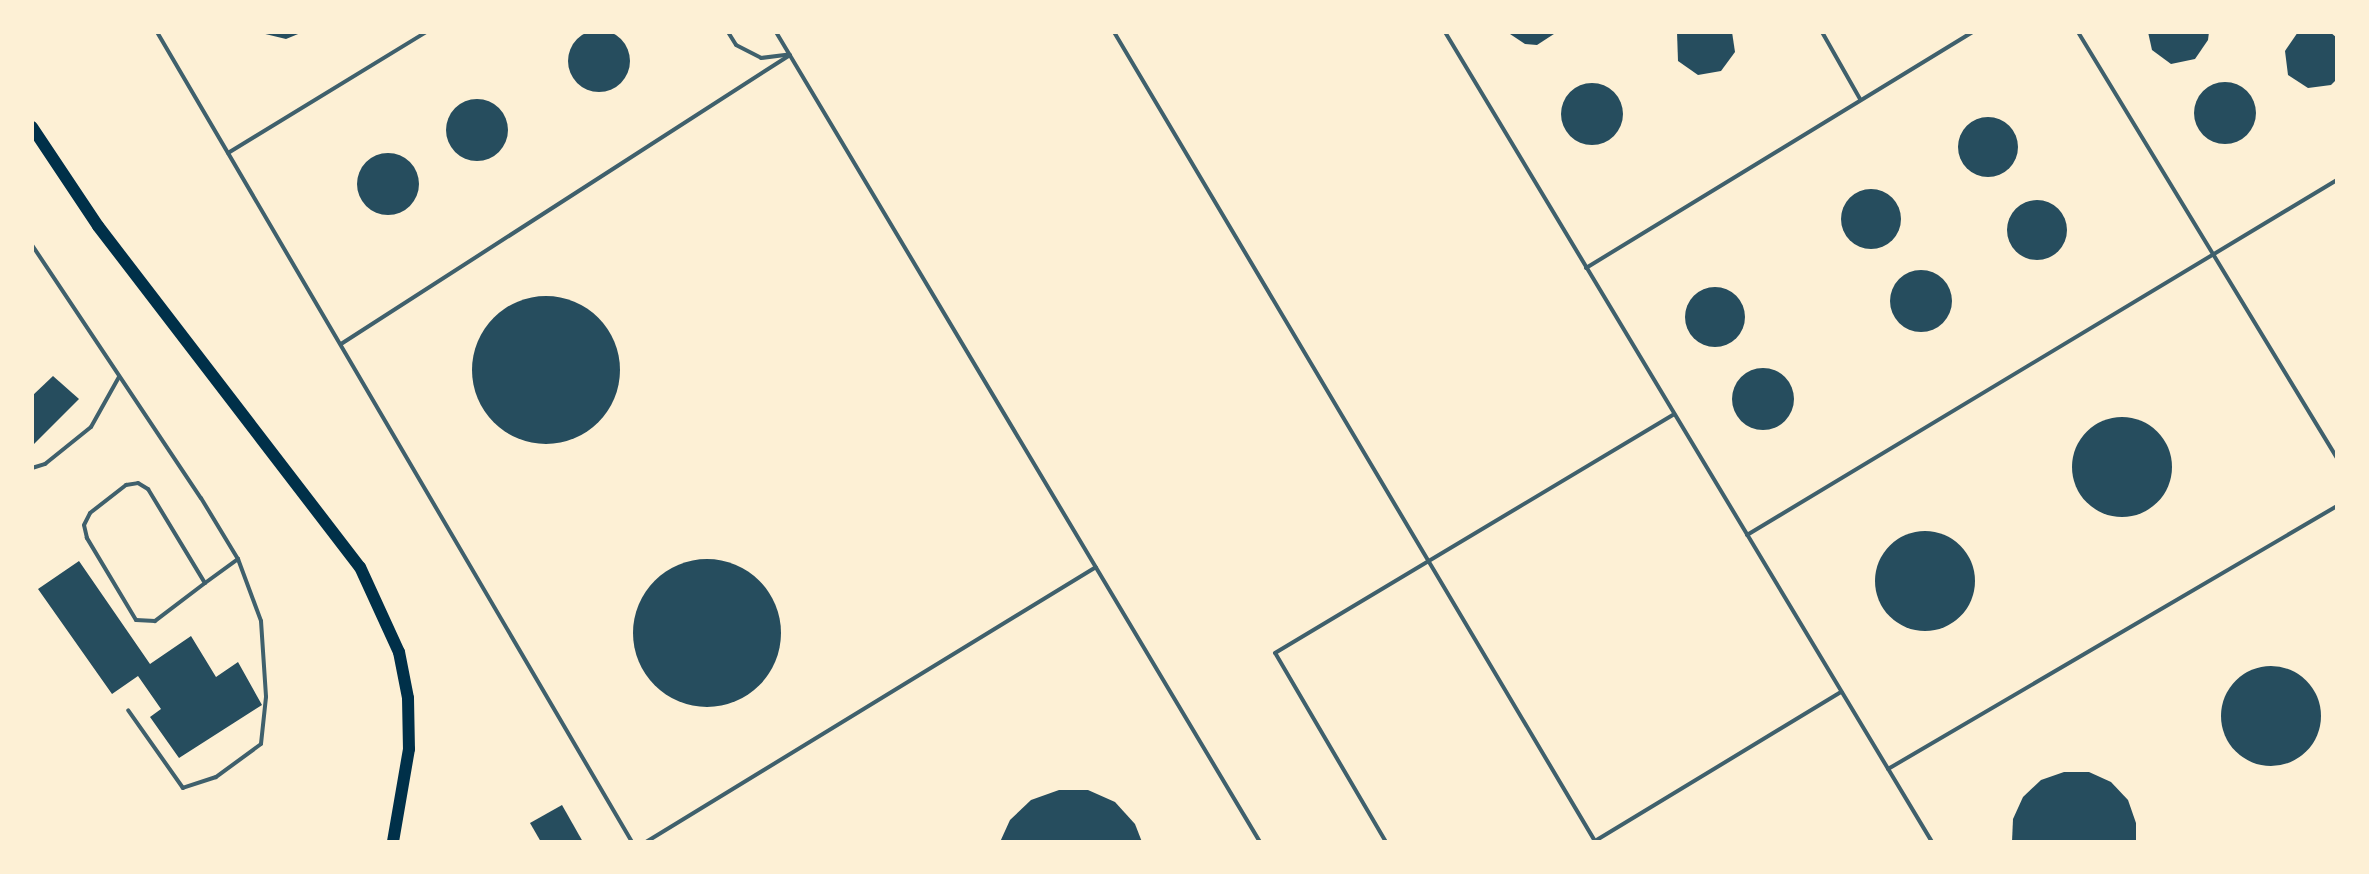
<!DOCTYPE html>
<html>
<head>
<meta charset="utf-8">
<style>
  body { margin:0 }
  #map { position:relative; width:2369px; height:874px; overflow:hidden; background:#fdf0d5; font-family:"IBM Plex Sans",sans-serif }
  div>[style] { position:absolute }
  [style*='--x'] { left:calc(var(--x)*1px); top:calc(var(--y)*1px); width:calc(var(--w)*1px); rotate:calc(var(--a)*1deg) }
  .building>* { inset:0; background:#264d5e }
  .round { border-radius:50% }
  .service>* { height:4px; margin:-2px; padding:0 2px; transform-origin:2px; border-radius:2px; background:#3f606c }
  .secondary>* { height:12px; margin:-6px; padding:0 6px; transform-origin:6px; border-radius:6px; background:#003049 }
  span { translate:-50% -50%; white-space:nowrap; text-align:center; line-height:1.15; -webkit-text-stroke:7px #fdf0d5; paint-order:stroke }
  .frame { position:absolute; inset:0; border:34px solid #fdf0d5; pointer-events:none }
</style>
</head>
<body>
<div id="map">
  <div class="building">
    <i class="round" style="left:568px;top:30px;width:62px;height:62px"></i>
    <i style="clip-path:polygon(257px 32px,303px 32px,286px 39px)"></i>
    <i style="clip-path:polygon(1507px 32px,1557px 32px,1537px 45px,1525px 44px)"></i>
    <i style="clip-path:polygon(1677px 32px,1732px 32px,1735px 52px,1721px 71px,1698px 75px,1678px 61px)"></i>
    <i style="clip-path:polygon(2148px 32px,2209px 32px,2208px 40px,2195px 59px,2171px 64px,2152px 50px)"></i>
    <i style="clip-path:polygon(2298px 32px,2330px 32px,2337px 38px,2337px 79px,2331px 85px,2308px 88px,2288px 75px,2285px 51px)"></i>
    <i class="round" style="left:2194px;top:82px;width:62px;height:62px"></i>
    <i class="round" style="left:1561px;top:83px;width:62px;height:62px"></i>
    <i class="round" style="left:446px;top:99px;width:62px;height:62px"></i>
    <i class="round" style="left:1958px;top:117px;width:60px;height:60px"></i>
    <i class="round" style="left:357px;top:153px;width:62px;height:62px"></i>
    <i class="round" style="left:1841px;top:189px;width:60px;height:60px"></i>
    <i class="round" style="left:2007px;top:200px;width:60px;height:60px"></i>
    <i class="round" style="left:1890px;top:270px;width:62px;height:62px"></i>
    <i class="round" style="left:1685px;top:287px;width:60px;height:60px"></i>
    <i class="round" style="left:472px;top:296px;width:148px;height:148px"></i>
    <i class="round" style="left:1732px;top:368px;width:62px;height:62px"></i>
    <i style="clip-path:polygon(53px 376px,79px 399px,32px 446px,32px 396px)"></i>
    <i class="round" style="left:2072px;top:417px;width:100px;height:100px"></i>
    <i class="round" style="left:1875px;top:531px;width:100px;height:100px"></i>
    <i class="round" style="left:633px;top:559px;width:148px;height:148px"></i>
    <i style="clip-path:polygon(79px 561px,150px 664px,191px 636px,216px 677px,238px 662px,262px 705px,179px 758px,150px 717px,161px 709px,138px 676px,112px 694px,38px 589px)"></i>
    <i class="round" style="left:2221px;top:666px;width:100px;height:100px"></i>
    <i style="clip-path:polygon(2064px 772px,2089px 772px,2111px 782px,2128px 800px,2136px 823px,2136px 842px,2012px 842px,2013px 819px,2023px 797px,2041px 780px)"></i>
    <i style="clip-path:polygon(1059px 790px,1088px 790px,1115px 802px,1135px 824px,1142px 842px,1000px 842px,1010px 820px,1031px 800px)"></i>
    <i style="clip-path:polygon(562px 805px,583px 842px,541px 842px,530px 823px)"></i>
  </div>
  <div class="service">
    <i style="--x:157;--y:32;--w:939;--a:59.61"></i>
    <i style="--x:728;--y:32;--w:15;--a:58"></i>
    <i style="--x:736;--y:45;--w:28;--a:27"></i>
    <i style="--x:761;--y:58;--w:26;--a:-7"></i>
    <i style="--x:776;--y:32;--w:944;--a:59.14"></i>
    <i style="--x:1114;--y:32;--w:941;--a:59.27"></i>
    <i style="--x:1445;--y:32;--w:945;--a:58.98"></i>
    <i style="--x:1822;--y:32;--w:77;--a:60.4"></i>
    <i style="--x:2078;--y:32;--w:499;--a:58.7"></i>
    <i style="--x:228;--y:153;--w:232;--a:-31.4"></i>
    <i style="--x:32;--y:245;--w:304;--a:56.3"></i>
    <i style="--x:201;--y:498;--w:71;--a:58.8"></i>
    <i style="--x:238;--y:559;--w:66;--a:69.6"></i>
    <i style="--x:261;--y:621;--w:76;--a:86.2"></i>
    <i style="--x:266;--y:697;--w:47;--a:96.1"></i>
    <i style="--x:261;--y:744;--w:56;--a:143.7"></i>
    <i style="--x:216;--y:777;--w:35;--a:162"></i>
    <i style="--x:183;--y:788;--w:95;--a:-125.2"></i>
    <i style="--x:1586;--y:268;--w:452;--a:-31.4"></i>
    <i style="--x:341;--y:344;--w:534;--a:-32.77"></i>
    <i style="--x:32;--y:468;--w:14;--a:-17"></i>
    <i style="--x:45;--y:464;--w:59;--a:-38.8"></i>
    <i style="--x:91;--y:427;--w:57;--a:-60.8"></i>
    <i style="--x:1747;--y:535;--w:689;--a:-31.04"></i>
    <i style="--x:205;--y:583;--w:63;--a:142.8"></i>
    <i style="--x:155;--y:621;--w:19;--a:-177"></i>
    <i style="--x:136;--y:620;--w:96;--a:-120.9"></i>
    <i style="--x:87;--y:538;--w:13;--a:-103"></i>
    <i style="--x:84;--y:525;--w:13;--a:-63"></i>
    <i style="--x:90;--y:513;--w:46;--a:-37.9"></i>
    <i style="--x:126;--y:485;--w:12;--a:-9"></i>
    <i style="--x:138;--y:483;--w:12;--a:31"></i>
    <i style="--x:148;--y:489;--w:110;--a:58.8"></i>
    <i style="--x:205;--y:583;--w:41;--a:-36"></i>
    <i style="--x:1888;--y:769;--w:520;--a:-30.36"></i>
    <i style="--x:1595;--y:841;--w:288;--a:-31.2"></i>
    <i style="--x:646;--y:842;--w:527;--a:-31.43"></i>
    <i style="--x:1386;--y:842;--w:219;--a:-120.4"></i>
    <i style="--x:1275;--y:653;--w:465;--a:-30.9"></i>
  </div>
  <div class="secondary">
    <i style="--x:32;--y:127;--w:119;--a:56.3"></i>
    <i style="--x:98;--y:226;--w:430;--a:52.5"></i>
    <i style="--x:360;--y:567;--w:94;--a:65.4"></i>
    <i style="--x:399;--y:652;--w:47;--a:78.9"></i>
    <i style="--x:408;--y:698;--w:51;--a:88.9"></i>
    <i style="--x:409;--y:749;--w:94;--a:99.8"></i>
  </div>
  <div class="frame"></div>
</div>
</body>
</html>
